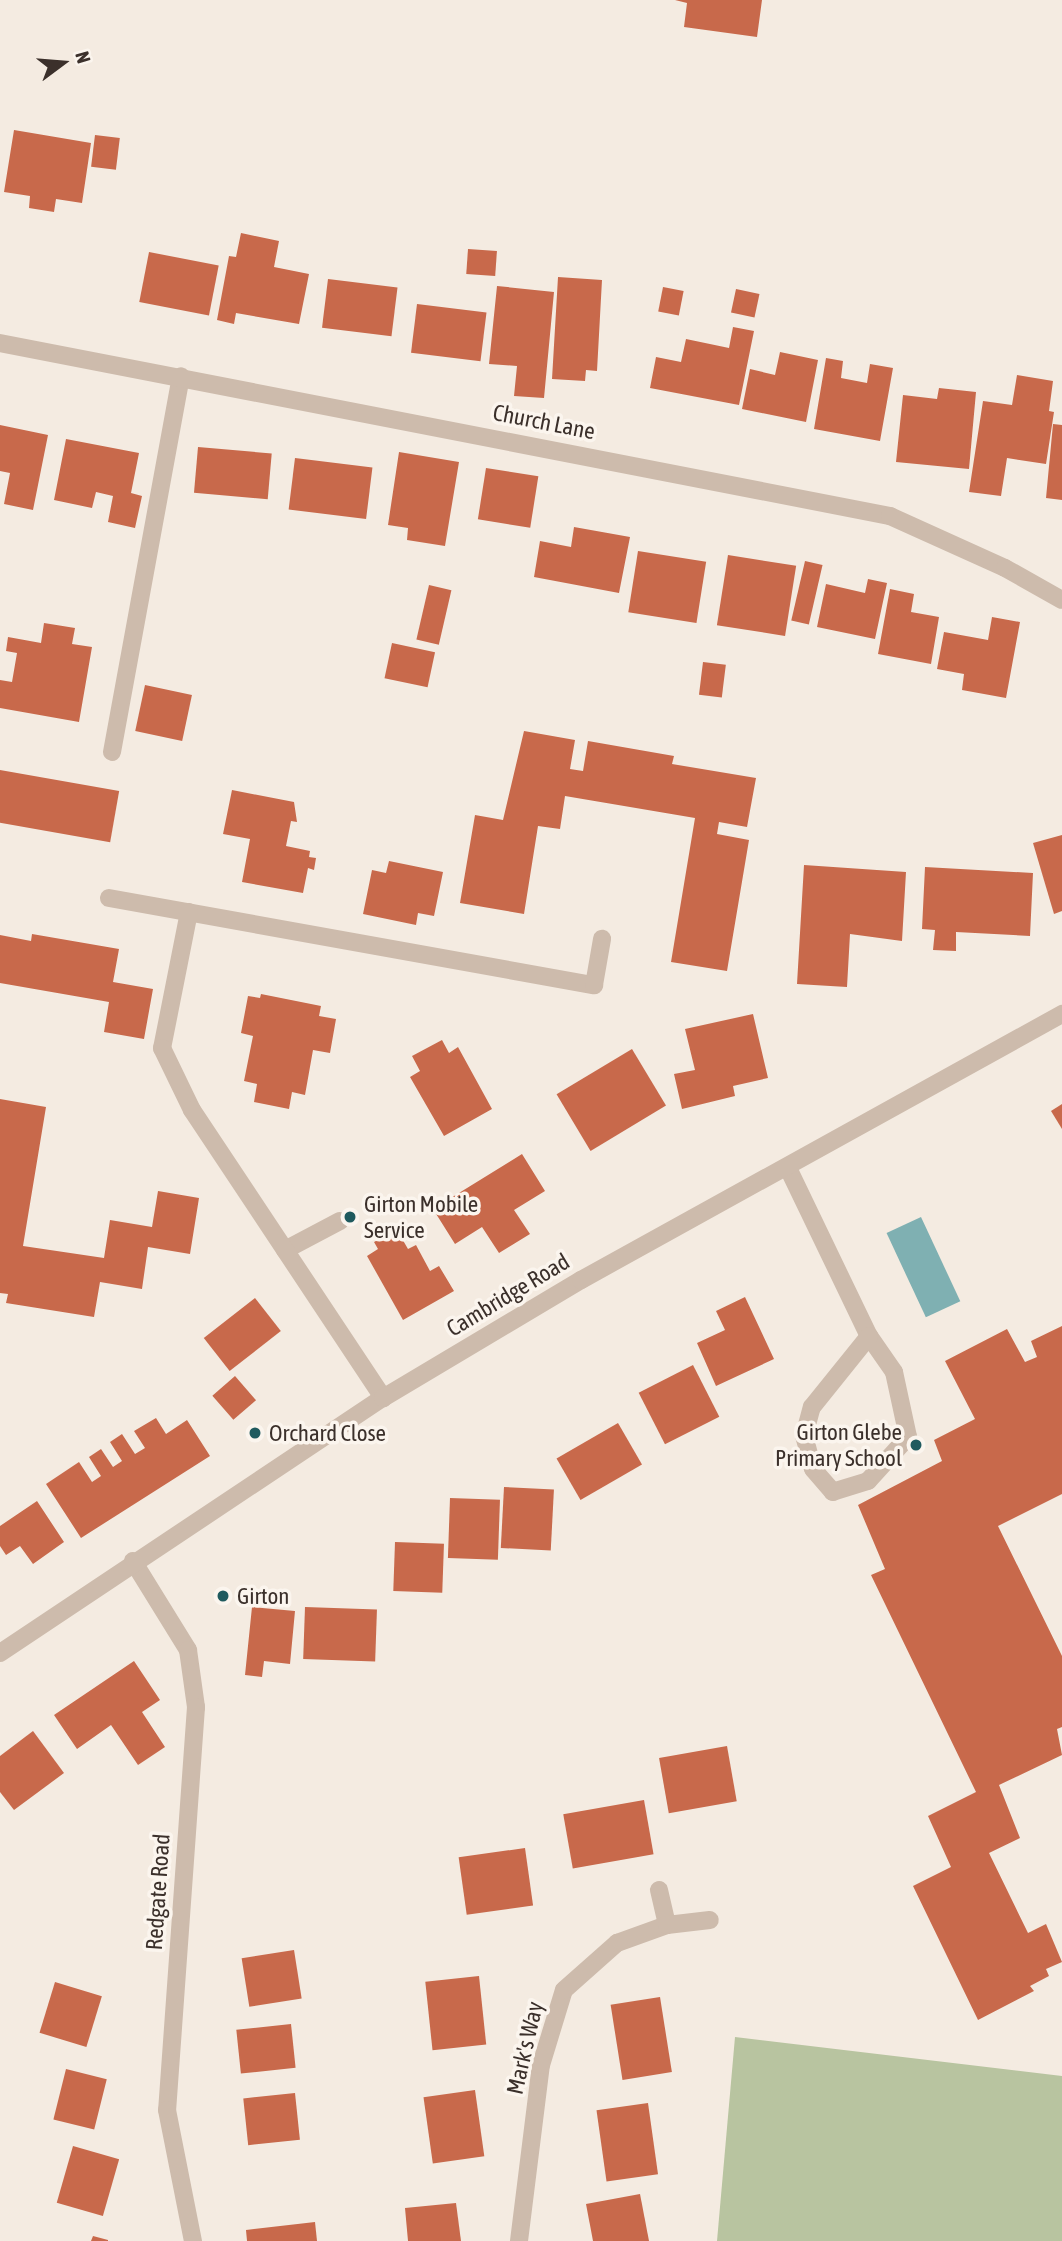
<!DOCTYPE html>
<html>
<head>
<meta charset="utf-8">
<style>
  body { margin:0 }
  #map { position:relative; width:1062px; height:2241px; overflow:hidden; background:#f4ebe1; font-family:"Asap Condensed",sans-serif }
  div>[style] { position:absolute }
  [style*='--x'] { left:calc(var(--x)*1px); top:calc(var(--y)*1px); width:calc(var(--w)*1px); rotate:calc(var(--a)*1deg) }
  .green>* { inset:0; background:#b8c4a0 }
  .water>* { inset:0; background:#7fb0b2; transform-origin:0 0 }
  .building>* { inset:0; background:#c8694b; transform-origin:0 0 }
  .service>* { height:18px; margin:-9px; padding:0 9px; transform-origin:9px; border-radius:9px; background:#cdbbac }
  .minor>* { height:18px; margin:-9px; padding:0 9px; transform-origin:9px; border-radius:9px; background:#cdbbac }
  .tertiary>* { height:18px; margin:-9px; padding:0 9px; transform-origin:9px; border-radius:9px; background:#cdbbac }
  .dots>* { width:19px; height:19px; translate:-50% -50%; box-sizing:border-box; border:4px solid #fbf5ee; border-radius:50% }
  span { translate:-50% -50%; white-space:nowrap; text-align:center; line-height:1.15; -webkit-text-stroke:7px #fbf5ee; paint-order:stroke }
  .street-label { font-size:23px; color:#3b302b }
  .poi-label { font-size:23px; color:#3b302b }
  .left { translate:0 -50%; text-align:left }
  .right { translate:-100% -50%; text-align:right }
  .north { position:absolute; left:28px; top:28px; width:70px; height:70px; -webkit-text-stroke:5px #fbf5ee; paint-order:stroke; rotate:74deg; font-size:19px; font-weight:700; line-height:28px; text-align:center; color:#3b302b }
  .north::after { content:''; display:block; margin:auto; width:24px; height:32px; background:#3b302b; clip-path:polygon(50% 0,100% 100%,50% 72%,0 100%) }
</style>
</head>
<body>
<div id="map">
  <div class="green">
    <i style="clip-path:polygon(735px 2037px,1062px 2076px,1062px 2241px,717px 2241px)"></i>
  </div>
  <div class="water">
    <i style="left:921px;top:1217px;width:93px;height:38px;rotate:65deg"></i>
  </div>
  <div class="building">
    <i style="clip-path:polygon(675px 0,762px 0,757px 37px,684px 27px,687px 3px)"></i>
    <i style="clip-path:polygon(14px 130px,91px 143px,82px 203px,56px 199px,54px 212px,29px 208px,30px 196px,4px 192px)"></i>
    <i style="left:95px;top:135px;width:25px;height:32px;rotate:7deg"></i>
    <i style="clip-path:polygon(241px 233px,279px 241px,274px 267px,309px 274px,299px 324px,236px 313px,234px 324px,217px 320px,229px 256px,236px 257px)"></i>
    <i style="left:468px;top:249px;width:29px;height:25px;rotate:4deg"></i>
    <i style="left:149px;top:252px;width:71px;height:51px;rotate:11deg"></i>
    <i style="clip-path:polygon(558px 277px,602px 280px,597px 371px,586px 370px,585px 381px,552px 379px)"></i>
    <i style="left:328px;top:279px;width:70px;height:49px;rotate:7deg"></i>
    <i style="clip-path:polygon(497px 286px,554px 292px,544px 398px,514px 396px,517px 366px,489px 364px)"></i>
    <i style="left:663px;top:287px;width:21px;height:25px;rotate:11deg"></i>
    <i style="left:736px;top:289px;width:24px;height:24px;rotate:12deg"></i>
    <i style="left:417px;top:304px;width:70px;height:49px;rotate:7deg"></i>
    <i style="clip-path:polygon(733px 327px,754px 331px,739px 405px,650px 388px,656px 357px,681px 362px,686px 339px,729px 348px)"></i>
    <i style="clip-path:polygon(780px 352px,818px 360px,806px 422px,742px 409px,750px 369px,775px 375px)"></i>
    <i style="clip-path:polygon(826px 358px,843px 361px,841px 378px,867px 383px,870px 364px,893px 368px,880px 441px,814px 429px)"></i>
    <i style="clip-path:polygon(1017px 375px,1053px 381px,1049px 411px,1054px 412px,1046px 464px,1007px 458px,1001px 496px,969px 492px,983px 401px,1012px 405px)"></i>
    <i style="clip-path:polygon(939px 388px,976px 392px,969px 469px,896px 462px,903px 395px,937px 399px)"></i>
    <i style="clip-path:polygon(1053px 424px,1062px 425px,1062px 500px,1046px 498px)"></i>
    <i style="clip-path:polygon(0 425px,48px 435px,33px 510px,4px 504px,10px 473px,0 471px)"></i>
    <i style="clip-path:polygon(66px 439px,139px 453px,131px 493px,142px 496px,135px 528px,108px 522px,113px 496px,96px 492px,92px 508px,54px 500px)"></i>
    <i style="left:198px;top:447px;width:74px;height:46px;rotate:5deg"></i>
    <i style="clip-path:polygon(399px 452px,459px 462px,445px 546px,407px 540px,408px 528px,388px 525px)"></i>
    <i style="left:295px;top:458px;width:78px;height:52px;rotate:7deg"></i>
    <i style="left:486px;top:468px;width:53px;height:52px;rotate:9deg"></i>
    <i style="clip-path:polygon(574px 527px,630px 537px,619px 593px,534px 577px,540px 541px,571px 547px)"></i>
    <i style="left:638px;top:551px;width:69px;height:62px;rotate:9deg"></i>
    <i style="left:728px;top:555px;width:69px;height:71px;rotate:9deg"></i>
    <i style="left:805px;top:561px;width:18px;height:61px;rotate:13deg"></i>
    <i style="clip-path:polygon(868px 579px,887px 583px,875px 639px,817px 627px,826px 584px,865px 593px)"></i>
    <i style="left:429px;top:585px;width:23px;height:56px;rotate:13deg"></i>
    <i style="clip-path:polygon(890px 589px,914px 594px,911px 612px,939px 617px,931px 664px,878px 654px)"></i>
    <i style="clip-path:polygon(992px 617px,1020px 622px,1006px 698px,962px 690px,964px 674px,937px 669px,944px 632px,988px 640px)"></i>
    <i style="clip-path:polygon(44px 623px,75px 628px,72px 644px,92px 647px,79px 722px,0 708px,0 680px,12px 682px,17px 653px,6px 651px,8px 637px,41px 643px)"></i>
    <i style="left:392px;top:643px;width:44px;height:36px;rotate:12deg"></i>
    <i style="left:703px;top:662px;width:23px;height:33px;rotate:7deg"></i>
    <i style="left:145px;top:685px;width:48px;height:47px;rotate:12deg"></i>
    <i style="clip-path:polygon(524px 731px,575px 740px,570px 769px,583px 771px,588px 741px,674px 756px,672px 764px,756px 778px,747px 827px,719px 822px,717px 834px,749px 840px,727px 971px,671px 962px,695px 818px,565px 796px,560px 829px,538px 826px,524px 914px,460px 903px,475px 815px,503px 820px)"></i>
    <i style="left:0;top:770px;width:121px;height:52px;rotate:10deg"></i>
    <i style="clip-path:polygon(232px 790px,294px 802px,297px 822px,291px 821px,286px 846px,310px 851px,309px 857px,316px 858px,314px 870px,308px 868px,303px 893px,242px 882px,250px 839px,223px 834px)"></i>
    <i style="clip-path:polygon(1062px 835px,1062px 911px,1054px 914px,1033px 843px)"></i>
    <i style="clip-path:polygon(389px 861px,443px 872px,434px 916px,418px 913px,416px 925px,363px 914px,372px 870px,386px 873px)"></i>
    <i style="clip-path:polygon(804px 865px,906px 872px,902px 941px,850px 934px,847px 987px,797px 984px)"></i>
    <i style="clip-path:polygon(925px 867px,1033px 873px,1030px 936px,956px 932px,956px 951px,933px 950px,935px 930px,922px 929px)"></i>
    <i style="clip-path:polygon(32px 934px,119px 949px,113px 982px,153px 989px,144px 1039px,104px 1032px,109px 1002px,0 983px,0 935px,31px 941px)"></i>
    <i style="clip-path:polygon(261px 994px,321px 1006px,319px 1016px,336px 1019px,330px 1053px,313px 1050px,305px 1095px,292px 1092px,289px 1109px,254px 1102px,257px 1084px,244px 1081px,253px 1036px,241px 1033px,248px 996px,260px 998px)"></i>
    <i style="clip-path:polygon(753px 1014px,768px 1078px,733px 1086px,735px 1096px,682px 1109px,674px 1074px,695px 1070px,685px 1029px)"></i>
    <i style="clip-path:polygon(442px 1040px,449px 1053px,458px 1047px,492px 1109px,444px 1136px,410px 1077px,420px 1071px,412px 1056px)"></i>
    <i style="left:632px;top:1049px;width:66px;height:88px;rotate:59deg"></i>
    <i style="clip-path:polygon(0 1099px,46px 1107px,23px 1246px,104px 1258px,110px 1220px,152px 1227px,158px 1191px,199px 1198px,190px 1254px,148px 1247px,142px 1289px,100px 1282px,94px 1317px,6px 1303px,8px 1294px,0 1293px)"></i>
    <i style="clip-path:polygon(1062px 1104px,1062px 1129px,1051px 1111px)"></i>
    <i style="clip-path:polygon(522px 1154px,545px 1191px,514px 1210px,530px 1234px,499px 1253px,482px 1227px,455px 1244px,433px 1209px)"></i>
    <i style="clip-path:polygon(397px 1230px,408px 1249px,416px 1245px,430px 1271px,439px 1266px,454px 1291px,403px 1320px,367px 1256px,378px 1249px,374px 1242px)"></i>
    <i style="clip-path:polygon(745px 1297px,774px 1359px,716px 1386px,697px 1343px,725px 1330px,716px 1311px)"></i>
    <i style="left:255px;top:1298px;width:42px;height:65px;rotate:52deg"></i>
    <i style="clip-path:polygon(1062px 1326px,1062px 1494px,998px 1526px,1062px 1656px,1062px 1727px,1057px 1729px,1062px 1755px,999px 1785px,1020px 1838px,989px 1853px,1028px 1933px,1046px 1924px,1062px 1962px,1046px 1969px,1049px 1976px,1030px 1986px,1034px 1991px,978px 2020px,913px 1886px,951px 1867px,928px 1816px,976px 1792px,871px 1575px,885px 1569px,858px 1505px,942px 1461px,934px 1440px,975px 1419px,945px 1361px,1007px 1329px,1025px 1362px,1037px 1357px,1031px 1341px)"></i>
    <i style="left:693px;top:1365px;width:58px;height:61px;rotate:63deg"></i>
    <i style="left:235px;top:1376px;width:32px;height:30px;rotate:49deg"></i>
    <i style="clip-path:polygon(156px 1418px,166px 1434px,187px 1420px,210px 1456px,81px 1538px,46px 1484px,79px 1462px,92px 1482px,101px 1476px,89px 1457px,101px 1449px,113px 1467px,122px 1461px,110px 1442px,122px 1434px,135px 1454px,145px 1448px,134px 1431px)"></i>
    <i style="left:618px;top:1423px;width:48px;height:71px;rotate:60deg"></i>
    <i style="left:504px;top:1487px;width:50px;height:61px;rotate:3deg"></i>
    <i style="left:450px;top:1498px;width:50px;height:60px;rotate:2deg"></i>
    <i style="clip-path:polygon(37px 1501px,64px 1542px,33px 1564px,20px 1546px,6px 1555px,0 1546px,0 1526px)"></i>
    <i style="left:395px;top:1542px;width:49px;height:49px;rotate:2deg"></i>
    <i style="clip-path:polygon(252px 1607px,295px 1611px,290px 1664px,264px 1661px,262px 1677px,245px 1675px)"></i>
    <i style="left:305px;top:1607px;width:72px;height:52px;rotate:2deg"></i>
    <i style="clip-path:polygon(134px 1661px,160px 1700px,142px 1712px,165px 1747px,138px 1765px,111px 1725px,77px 1749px,54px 1715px)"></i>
    <i style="clip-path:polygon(33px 1731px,64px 1773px,14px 1810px,0 1792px,0 1756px)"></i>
    <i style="left:727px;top:1746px;width:56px;height:69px;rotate:80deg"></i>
    <i style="left:644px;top:1800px;width:55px;height:82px;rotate:80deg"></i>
    <i style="left:525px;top:1848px;width:58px;height:67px;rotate:82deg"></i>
    <i style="left:294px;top:1950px;width:49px;height:53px;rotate:81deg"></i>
    <i style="left:479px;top:1976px;width:69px;height:54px;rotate:84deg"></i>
    <i style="left:55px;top:1982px;width:49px;height:53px;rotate:17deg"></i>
    <i style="left:660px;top:1997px;width:76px;height:50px;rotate:81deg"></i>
    <i style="left:291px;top:2024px;width:44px;height:55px;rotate:84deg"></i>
    <i style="left:66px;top:2069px;width:42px;height:52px;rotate:14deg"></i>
    <i style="left:475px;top:2090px;width:67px;height:52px;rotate:82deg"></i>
    <i style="left:295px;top:2093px;width:47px;height:52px;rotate:84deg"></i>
    <i style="left:648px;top:2103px;width:72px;height:52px;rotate:82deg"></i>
    <i style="left:73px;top:2146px;width:48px;height:59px;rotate:16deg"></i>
    <i style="clip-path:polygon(640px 2194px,649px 2241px,593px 2241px,586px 2204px)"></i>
    <i style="clip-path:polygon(456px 2203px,461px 2241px,408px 2241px,405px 2208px)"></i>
    <i style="clip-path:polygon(315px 2222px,317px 2241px,247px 2241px,246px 2230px)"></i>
    <i style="clip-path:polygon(93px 2236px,108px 2240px,108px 2241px,91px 2241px)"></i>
  </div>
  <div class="service">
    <i style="--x:112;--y:752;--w:382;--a:-79.6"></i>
    <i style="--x:788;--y:1168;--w:187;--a:64.3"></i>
    <i style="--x:869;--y:1336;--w:44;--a:55.2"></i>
    <i style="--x:894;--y:1372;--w:66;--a:77.8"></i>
    <i style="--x:908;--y:1437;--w:59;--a:132.3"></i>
    <i style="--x:868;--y:1481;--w:37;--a:163"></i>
    <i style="--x:833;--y:1492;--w:30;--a:-131"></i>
    <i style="--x:813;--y:1469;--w:34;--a:-105"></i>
    <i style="--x:804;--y:1436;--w:30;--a:-75"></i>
    <i style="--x:812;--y:1407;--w:91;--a:-51.2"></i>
    <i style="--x:285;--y:1250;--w:62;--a:-27.8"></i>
    <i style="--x:659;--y:1890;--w:36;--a:77"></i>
  </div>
  <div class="minor">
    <i style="--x:0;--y:343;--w:907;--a:11"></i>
    <i style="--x:890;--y:516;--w:126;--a:24.3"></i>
    <i style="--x:1005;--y:568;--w:65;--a:29.3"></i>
    <i style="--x:109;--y:898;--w:493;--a:10.2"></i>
    <i style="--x:594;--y:985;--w:47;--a:-80.1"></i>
    <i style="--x:189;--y:912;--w:139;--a:101.2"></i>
    <i style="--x:162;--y:1048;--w:69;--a:64.2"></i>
    <i style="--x:192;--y:1110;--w:346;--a:56.4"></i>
    <i style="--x:133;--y:1561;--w:105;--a:58.3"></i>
    <i style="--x:188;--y:1650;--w:58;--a:82"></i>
    <i style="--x:196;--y:1707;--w:404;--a:94.1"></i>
    <i style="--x:167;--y:2110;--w:134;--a:78.8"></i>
    <i style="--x:519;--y:2241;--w:177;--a:-82.9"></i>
    <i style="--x:541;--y:2065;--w:78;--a:-73"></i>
    <i style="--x:564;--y:1990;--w:71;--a:-41.6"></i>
    <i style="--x:617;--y:1943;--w:53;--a:-19.8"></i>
    <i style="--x:667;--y:1925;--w:43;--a:-6.6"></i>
  </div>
  <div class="tertiary">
    <i style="--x:0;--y:1653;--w:460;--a:-33.7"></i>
    <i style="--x:383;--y:1398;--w:230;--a:-30.8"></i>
    <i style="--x:581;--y:1280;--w:550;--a:-28.94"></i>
  </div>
  <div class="dots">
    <i style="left:350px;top:1217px;background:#1f5a5e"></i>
    <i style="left:255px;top:1433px;background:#1f5a5e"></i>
    <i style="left:916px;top:1445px;background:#1f5a5e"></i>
    <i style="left:223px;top:1596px;background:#1f5a5e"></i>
  </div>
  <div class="street-label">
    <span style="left:544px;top:422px;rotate:11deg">Church Lane</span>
    <span style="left:508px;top:1295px;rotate:-31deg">Cambridge Road</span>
    <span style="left:158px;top:1892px;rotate:-86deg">Redgate Road</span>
    <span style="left:525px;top:2048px;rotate:-77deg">Mark's Way</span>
  </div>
  <div class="poi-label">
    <span class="left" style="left:364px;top:1217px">Girton Mobile<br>Service</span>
    <span class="right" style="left:902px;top:1445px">Girton Glebe<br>Primary School</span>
    <span class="left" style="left:269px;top:1433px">Orchard Close</span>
    <span class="left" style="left:237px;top:1596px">Girton</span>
  </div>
  <div class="north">N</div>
</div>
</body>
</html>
